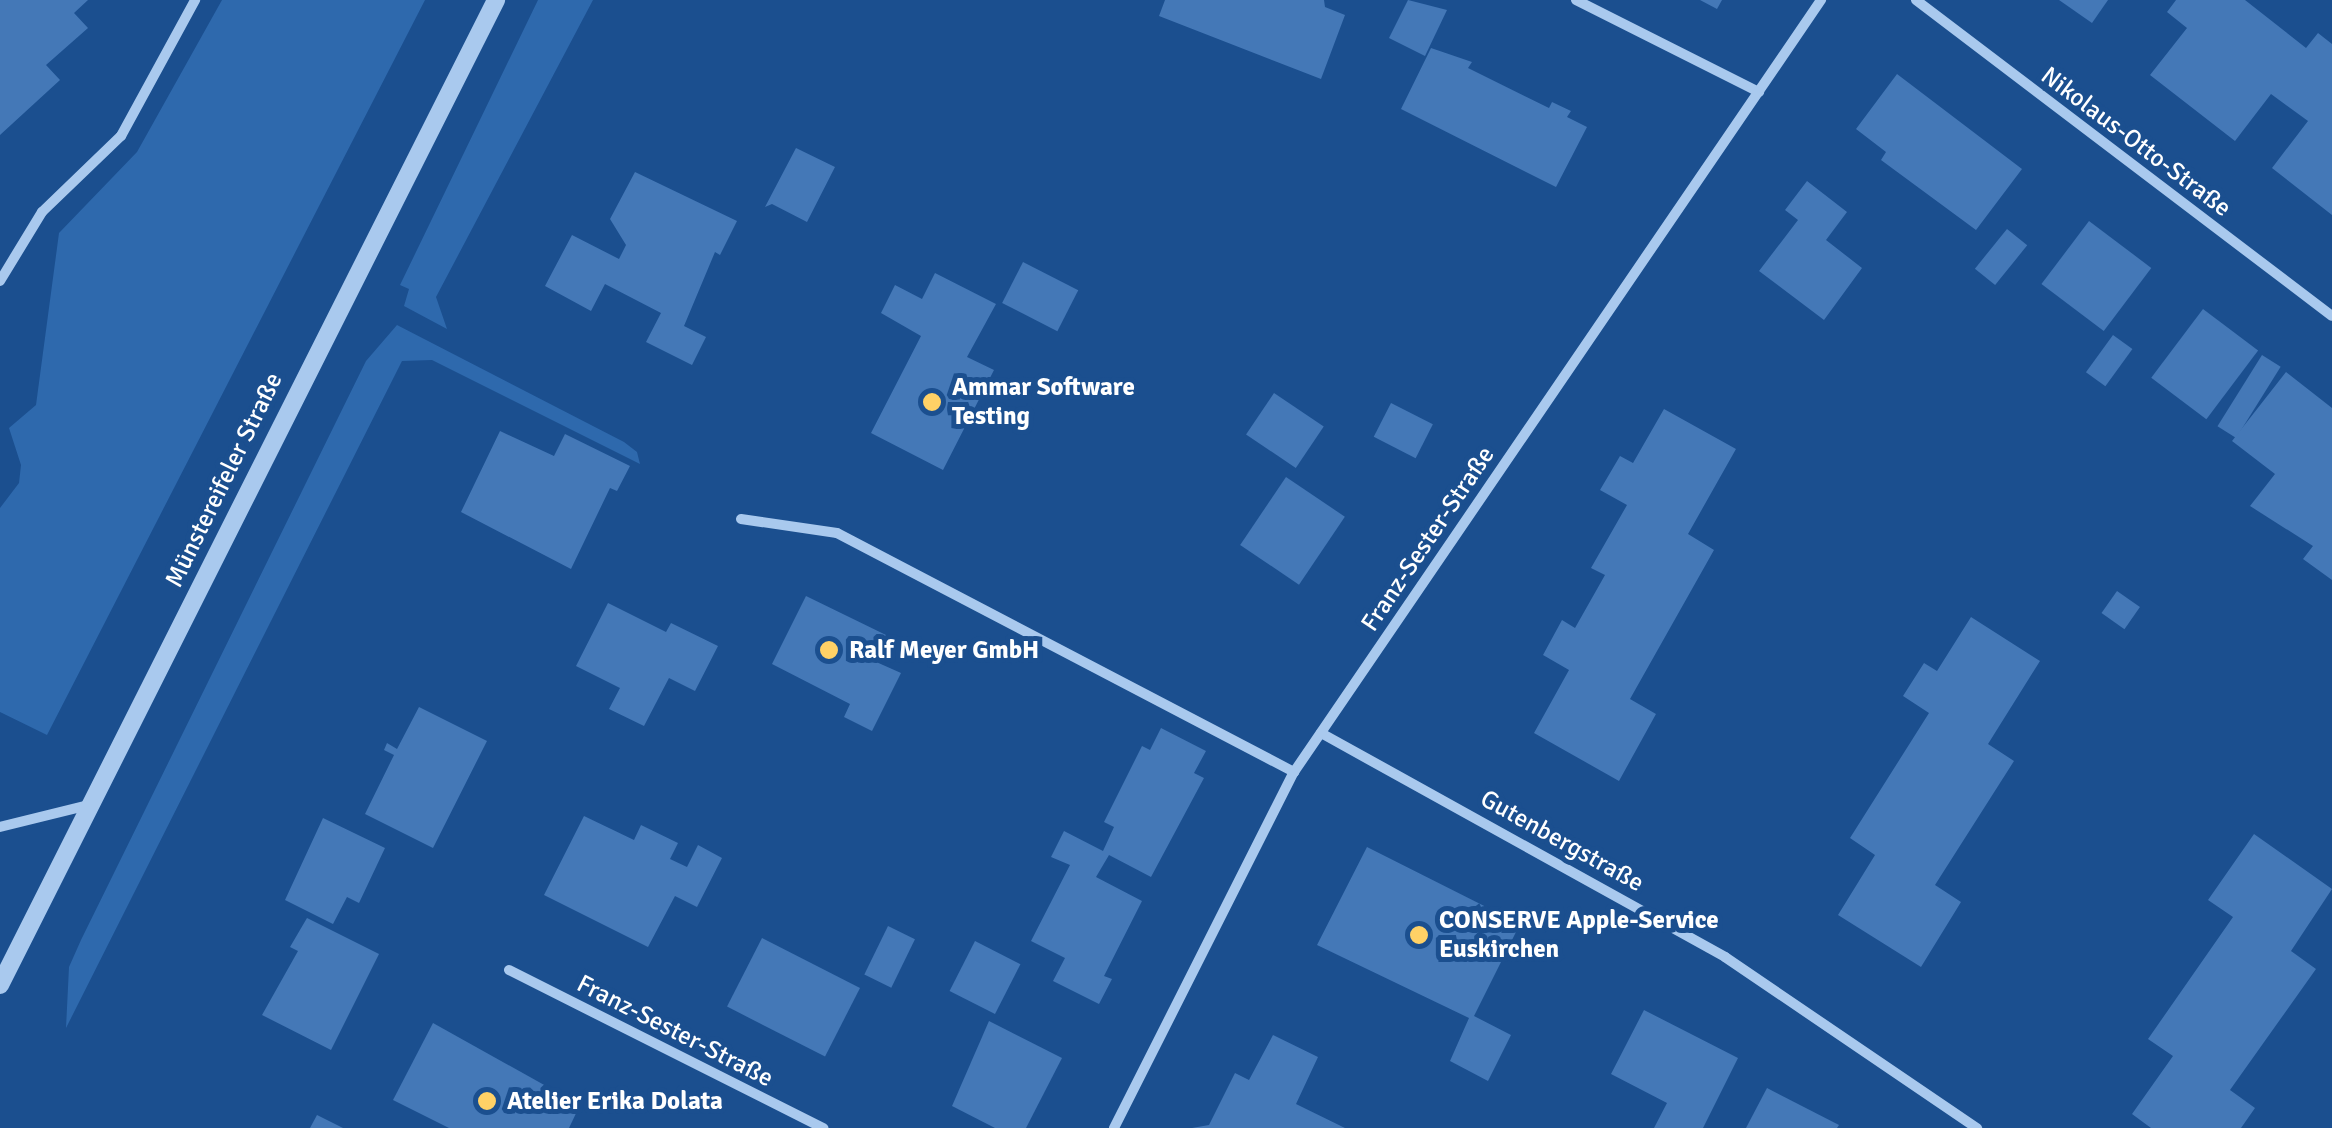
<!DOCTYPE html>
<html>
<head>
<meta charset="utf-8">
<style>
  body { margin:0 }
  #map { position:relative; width:2332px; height:1128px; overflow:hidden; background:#1b4f8f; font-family:Signika,sans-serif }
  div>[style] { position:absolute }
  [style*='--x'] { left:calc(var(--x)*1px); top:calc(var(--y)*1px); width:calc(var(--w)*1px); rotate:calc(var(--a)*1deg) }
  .green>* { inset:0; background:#2e69ad }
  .building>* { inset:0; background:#4478b7; transform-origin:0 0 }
  .minor>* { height:10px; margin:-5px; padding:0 5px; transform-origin:5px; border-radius:5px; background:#a9c9ee }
  .tertiary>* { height:18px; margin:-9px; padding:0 9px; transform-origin:9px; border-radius:9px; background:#a9c9ee }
  .dots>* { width:28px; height:28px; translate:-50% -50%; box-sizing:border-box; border:5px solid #1b4f8f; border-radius:50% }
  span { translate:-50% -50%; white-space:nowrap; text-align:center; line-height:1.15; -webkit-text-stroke:10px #1b4f8f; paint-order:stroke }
  .street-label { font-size:25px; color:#fff }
  .poi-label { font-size:25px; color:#fff; font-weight:700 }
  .left { translate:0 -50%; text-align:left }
</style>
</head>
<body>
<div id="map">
  <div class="green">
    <i style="clip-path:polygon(222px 0,425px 0,47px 735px,0 712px,0 508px,19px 483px,21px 465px,9px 428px,36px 405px,59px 233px,137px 152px)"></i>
    <i style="clip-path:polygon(538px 0,593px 0,436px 297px,447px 329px,404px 306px,409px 289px,400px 285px)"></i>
    <i style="clip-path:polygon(397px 325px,624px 442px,637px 452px,640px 464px,432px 360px,402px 361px,66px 1028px,69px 967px,81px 940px,366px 361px)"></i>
  </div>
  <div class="building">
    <i style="clip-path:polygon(0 0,88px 0,74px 13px,88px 28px,46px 65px,60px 80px,0 135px)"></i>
    <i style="clip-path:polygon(1165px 0,1324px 0,1325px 7px,1345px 15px,1321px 79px,1159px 16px)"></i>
    <i style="clip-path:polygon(1408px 0,1447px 10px,1425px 56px,1389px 38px)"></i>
    <i style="clip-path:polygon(1700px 0,1722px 0,1717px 9px)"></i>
    <i style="clip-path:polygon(2059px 0,2108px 0,2092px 23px)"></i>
    <i style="clip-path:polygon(2176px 0,2245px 0,2306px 48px,2318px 33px,2332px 44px,2332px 215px,2272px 168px,2308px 121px,2271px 94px,2235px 141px,2150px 75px,2187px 28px,2167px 12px)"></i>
    <i style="clip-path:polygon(1431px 48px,1472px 62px,1468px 68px,1549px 108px,1552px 102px,1571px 111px,1567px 117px,1587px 127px,1556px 187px,1401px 109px)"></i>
    <i style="clip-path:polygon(1897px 74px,2022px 169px,1976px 230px,1881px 160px,1886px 152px,1856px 129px)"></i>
    <i style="clip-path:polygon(796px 148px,835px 167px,807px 222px,772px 204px,765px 207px)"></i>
    <i style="clip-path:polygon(635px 172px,737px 221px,720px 255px,715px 252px,684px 326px,706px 337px,692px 365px,646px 342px,661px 313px,605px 284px,591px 311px,545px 286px,572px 235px,619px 259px,626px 245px,610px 219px)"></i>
    <i style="clip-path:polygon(1807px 181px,1847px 212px,1826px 240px,1862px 268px,1824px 320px,1759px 271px,1798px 220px,1785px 210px)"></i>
    <i style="left:2089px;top:221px;width:78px;height:79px;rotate:37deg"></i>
    <i style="left:2007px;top:229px;width:26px;height:51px;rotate:39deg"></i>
    <i style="left:1023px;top:262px;width:62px;height:46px;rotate:27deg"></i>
    <i style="clip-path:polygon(935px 273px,996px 304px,967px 357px,994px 370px,943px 470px,871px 433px,921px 336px,881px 313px,895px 285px,922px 299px)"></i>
    <i style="left:2203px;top:309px;width:69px;height:86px;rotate:37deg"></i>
    <i style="left:2113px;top:335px;width:24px;height:46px;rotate:36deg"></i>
    <i style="left:2262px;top:355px;width:22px;height:84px;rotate:32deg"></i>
    <i style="clip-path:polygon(2286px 372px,2332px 408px,2332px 580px,2303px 559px,2313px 546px,2250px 506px,2275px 474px,2232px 441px)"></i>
    <i style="left:1274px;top:393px;width:60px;height:50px;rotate:34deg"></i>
    <i style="left:1391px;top:403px;width:47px;height:38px;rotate:27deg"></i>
    <i style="clip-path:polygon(1664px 409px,1736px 449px,1688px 534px,1714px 550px,1630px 699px,1656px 714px,1619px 781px,1534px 733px,1569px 670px,1543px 655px,1562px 620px,1575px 628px,1605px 575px,1591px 568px,1627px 505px,1600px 490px,1620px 456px,1633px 463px)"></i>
    <i style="clip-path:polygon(500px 431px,554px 456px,565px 434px,630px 466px,617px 491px,610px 488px,571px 569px,461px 512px)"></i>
    <i style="left:1286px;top:477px;width:71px;height:82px;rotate:34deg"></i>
    <i style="left:2117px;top:591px;width:28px;height:27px;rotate:35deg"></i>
    <i style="clip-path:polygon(806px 596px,886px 635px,874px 661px,901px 673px,872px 731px,844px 717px,850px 704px,772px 664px)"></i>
    <i style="clip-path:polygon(608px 603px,666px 632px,671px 623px,718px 646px,695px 691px,669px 678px,644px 726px,609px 709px,620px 688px,576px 666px)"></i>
    <i style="clip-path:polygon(1971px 617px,2040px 661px,1988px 744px,2014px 761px,1935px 885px,1961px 902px,1921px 967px,1838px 915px,1875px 855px,1850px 838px,1929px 713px,1903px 696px,1924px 663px,1937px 671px)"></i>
    <i style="clip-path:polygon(419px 707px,487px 741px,433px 848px,365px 814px,394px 755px,384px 750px,387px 743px,397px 749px)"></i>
    <i style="clip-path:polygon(1161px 728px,1206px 751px,1194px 773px,1204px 778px,1151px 877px,1109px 855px,1096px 877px,1142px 901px,1104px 976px,1112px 979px,1099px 1004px,1053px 981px,1065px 958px,1031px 941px,1070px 865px,1051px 857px,1064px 831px,1103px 851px,1114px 827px,1104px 822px,1142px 746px,1150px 750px)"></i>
    <i style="clip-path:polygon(584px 816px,634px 840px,641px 825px,678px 843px,670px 859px,687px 867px,698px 845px,722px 858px,697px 907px,675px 896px,648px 947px,544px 895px)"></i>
    <i style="clip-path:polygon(323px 818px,385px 848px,359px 903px,347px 897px,333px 924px,285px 900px)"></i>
    <i style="clip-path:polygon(2254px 834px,2332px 889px,2291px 951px,2316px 969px,2230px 1090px,2255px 1108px,2241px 1128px,2151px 1128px,2132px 1114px,2173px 1056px,2148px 1039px,2233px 917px,2208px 900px)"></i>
    <i style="clip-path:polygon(1367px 847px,1520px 924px,1474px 1016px,1511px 1035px,1488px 1081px,1450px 1061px,1469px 1018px,1317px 945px)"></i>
    <i style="clip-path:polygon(307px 918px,379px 954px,331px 1050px,262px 1015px,298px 951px,290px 947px)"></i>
    <i style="left:888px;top:926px;width:30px;height:54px;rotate:26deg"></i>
    <i style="left:762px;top:938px;width:110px;height:77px;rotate:27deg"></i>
    <i style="left:975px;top:941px;width:51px;height:56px;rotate:27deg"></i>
    <i style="clip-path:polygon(1644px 1010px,1738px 1058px,1703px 1128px,1654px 1128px,1667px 1103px,1611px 1074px)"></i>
    <i style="clip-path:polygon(989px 1021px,1062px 1058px,1026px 1128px,995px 1128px,952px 1106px)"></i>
    <i style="clip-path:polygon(433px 1023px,580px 1105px,569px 1128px,449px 1128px,393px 1100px)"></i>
    <i style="clip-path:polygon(1273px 1035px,1318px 1057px,1296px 1104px,1345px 1128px,1192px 1128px,1209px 1125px,1235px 1073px,1249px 1080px)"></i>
    <i style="clip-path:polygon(1767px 1088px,1839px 1125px,1837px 1128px,1746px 1128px)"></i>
    <i style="clip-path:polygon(317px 1115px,343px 1128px,310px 1128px)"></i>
  </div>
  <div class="minor">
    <i style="--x:1576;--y:0;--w:205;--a:26.7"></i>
    <i style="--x:1916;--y:0;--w:522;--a:37.22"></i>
    <i style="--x:0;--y:281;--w:81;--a:-58.7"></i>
    <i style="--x:42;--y:212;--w:110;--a:-43.9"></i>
    <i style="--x:121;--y:136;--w:155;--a:-61.4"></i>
    <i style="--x:741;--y:519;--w:97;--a:8.3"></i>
    <i style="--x:837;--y:533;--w:516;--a:27.61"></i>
    <i style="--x:1321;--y:733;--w:462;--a:29"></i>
    <i style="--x:1725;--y:957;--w:305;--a:34.2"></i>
    <i style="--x:0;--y:827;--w:92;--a:-13.9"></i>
    <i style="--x:509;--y:970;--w:352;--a:26.7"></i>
    <i style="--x:1114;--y:1128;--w:399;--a:-63.2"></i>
    <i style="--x:1294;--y:772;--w:935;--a:-55.68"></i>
  </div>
  <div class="tertiary">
    <i style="--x:0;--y:985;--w:1103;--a:-63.27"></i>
  </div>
  <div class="dots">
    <i style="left:932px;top:402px;background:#ffd166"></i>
    <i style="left:829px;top:650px;background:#ffd166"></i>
    <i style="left:1419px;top:935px;background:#ffd166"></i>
    <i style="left:487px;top:1101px;background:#ffd166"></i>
  </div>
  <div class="street-label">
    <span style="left:2136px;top:142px;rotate:37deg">Nikolaus-Otto-Straße</span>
    <span style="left:224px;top:480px;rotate:-64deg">Münstereifeler Straße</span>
    <span style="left:1428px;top:539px;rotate:-56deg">Franz-Sester-Straße</span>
    <span style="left:1562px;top:841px;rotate:29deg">Gutenbergstraße</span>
    <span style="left:675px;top:1031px;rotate:27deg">Franz-Sester-Straße</span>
  </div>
  <div class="poi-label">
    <span class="left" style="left:952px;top:402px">Ammar Software<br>Testing</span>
    <span class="left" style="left:849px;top:650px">Ralf Meyer GmbH</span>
    <span class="left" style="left:1439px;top:935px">CONSERVE Apple-Service<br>Euskirchen</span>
    <span class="left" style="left:507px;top:1101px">Atelier Erika Dolata</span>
  </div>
</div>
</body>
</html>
